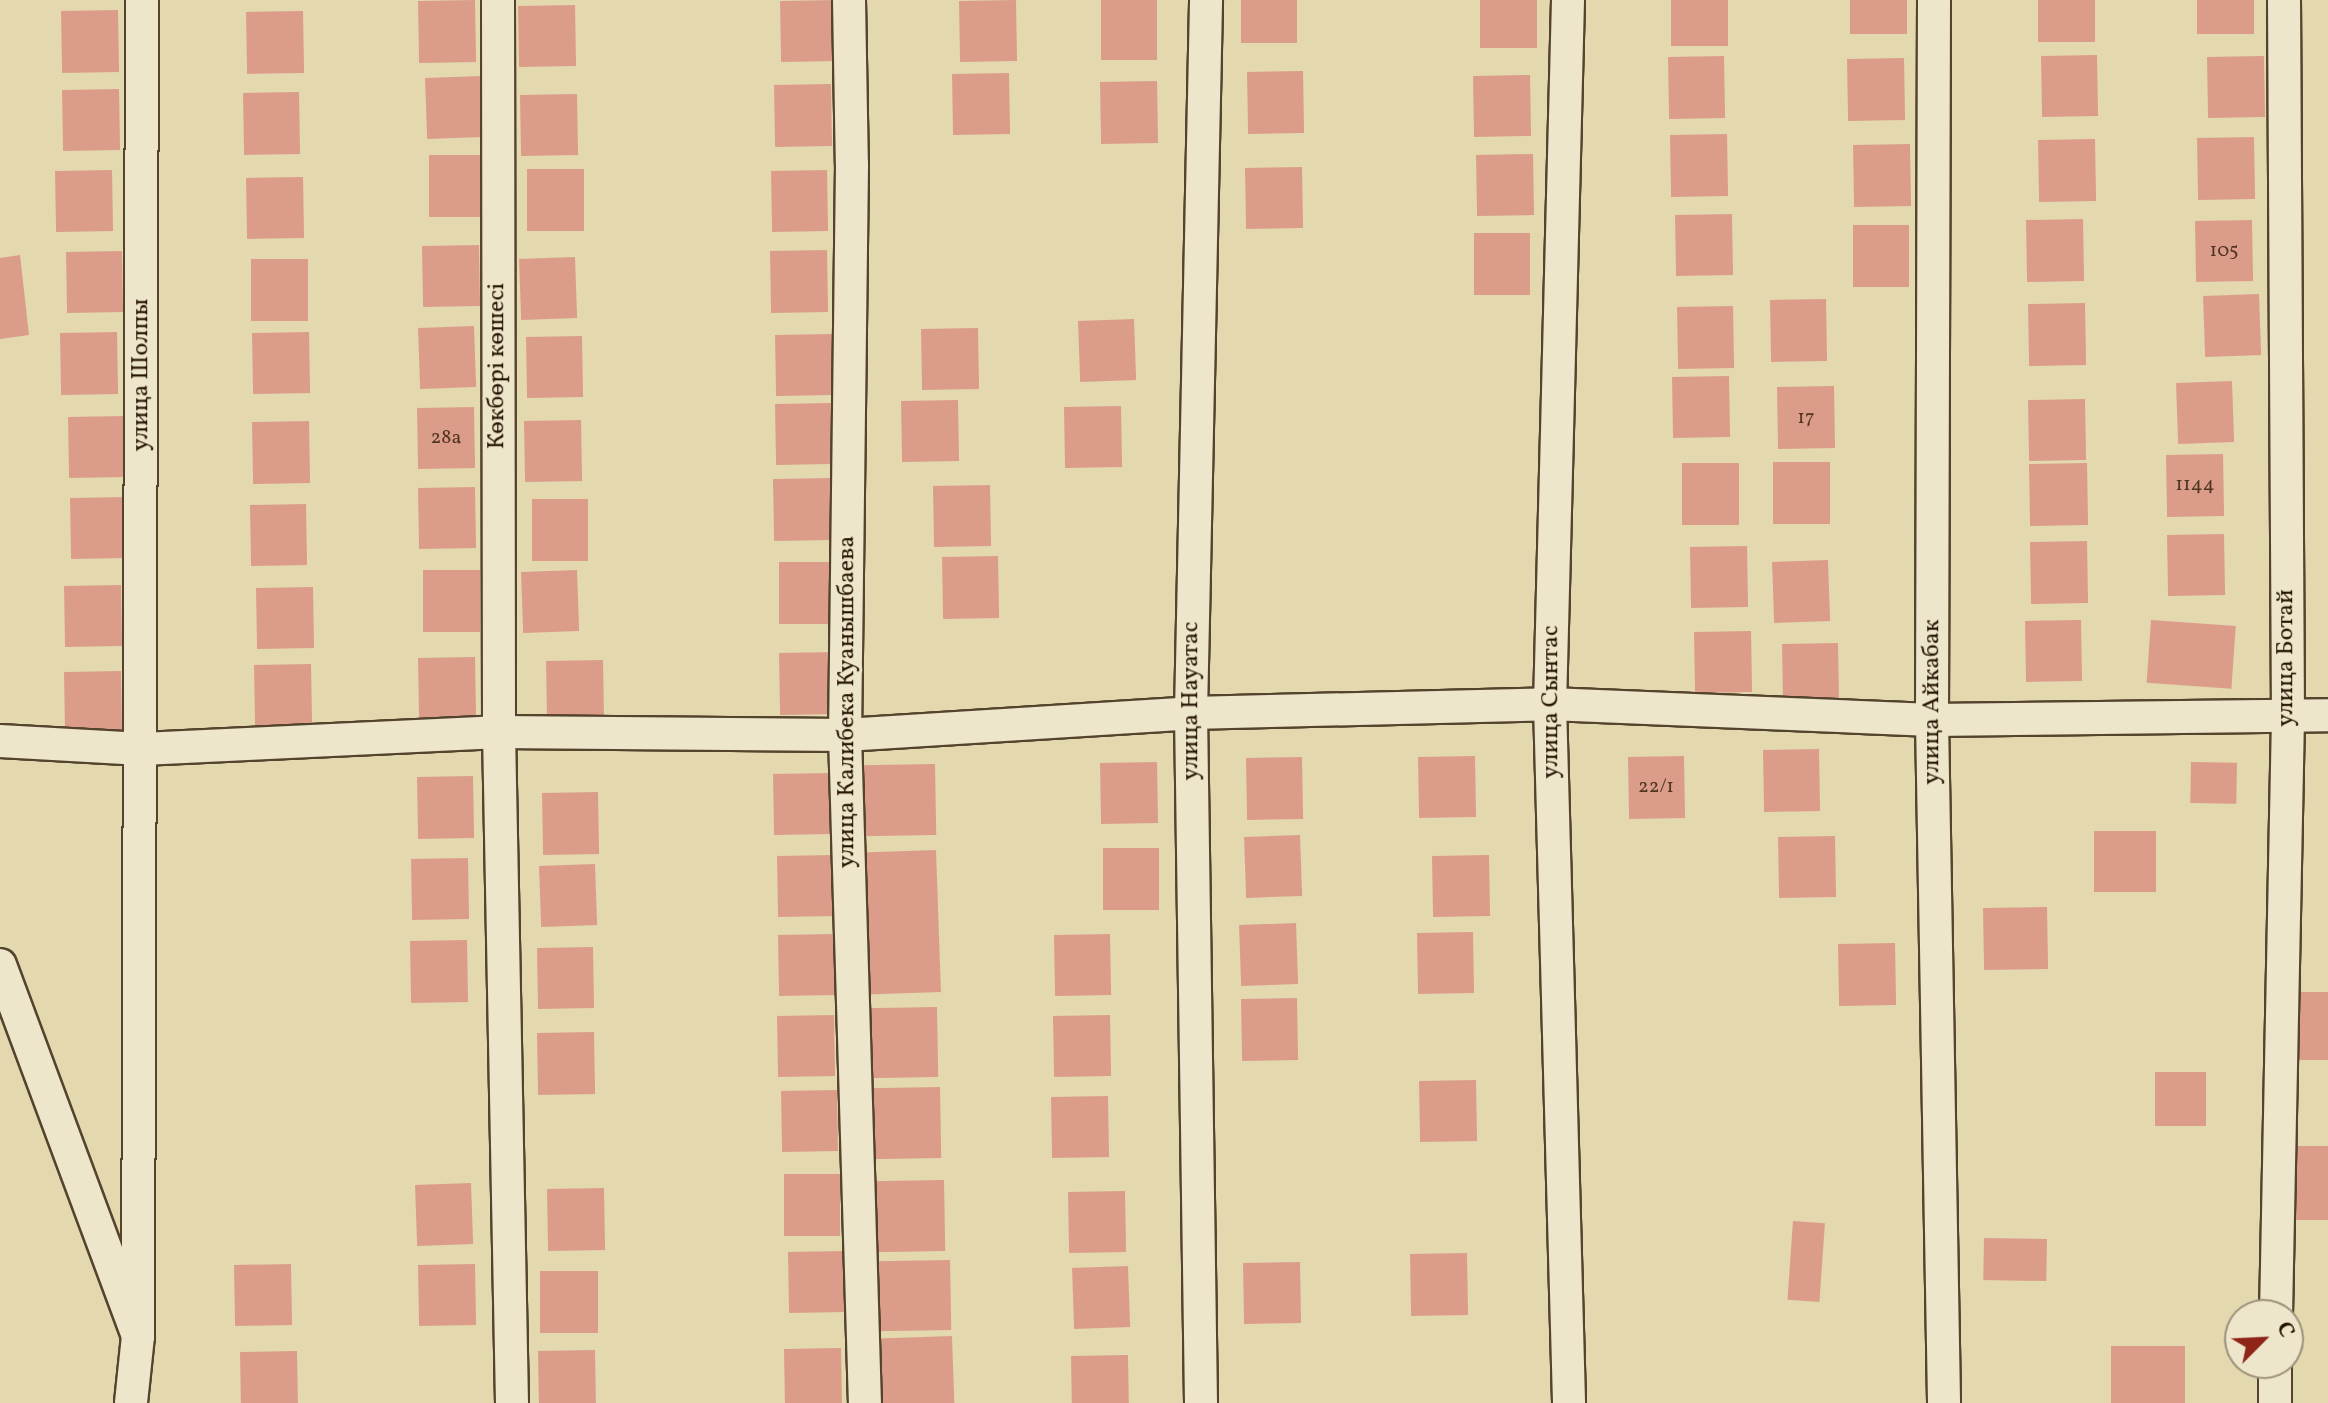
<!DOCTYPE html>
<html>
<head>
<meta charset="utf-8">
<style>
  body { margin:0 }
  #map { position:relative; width:2328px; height:1403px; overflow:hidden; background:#e4d8af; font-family:Vollkorn,serif }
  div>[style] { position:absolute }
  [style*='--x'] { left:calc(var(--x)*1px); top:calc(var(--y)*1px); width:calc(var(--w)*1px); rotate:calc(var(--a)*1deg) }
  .building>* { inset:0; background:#db9d89; transform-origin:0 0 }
  .roads { filter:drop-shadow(2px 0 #55442d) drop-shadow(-2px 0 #55442d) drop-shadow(0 2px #55442d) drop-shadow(0 -2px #55442d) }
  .minor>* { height:32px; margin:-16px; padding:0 16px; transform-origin:16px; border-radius:16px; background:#ede6cb }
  span { translate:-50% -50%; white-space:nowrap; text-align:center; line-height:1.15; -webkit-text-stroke:6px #ede6cb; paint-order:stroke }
  .number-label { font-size:20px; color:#523624 }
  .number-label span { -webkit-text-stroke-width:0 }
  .street-label { font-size:24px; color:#251302 }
  .north { position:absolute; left:2224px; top:1299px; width:80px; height:80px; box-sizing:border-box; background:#ede6cb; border:2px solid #9d927b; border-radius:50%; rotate:66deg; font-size:22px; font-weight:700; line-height:32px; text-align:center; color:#251302 }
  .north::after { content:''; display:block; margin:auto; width:28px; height:36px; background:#8f2418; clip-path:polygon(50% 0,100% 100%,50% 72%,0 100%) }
</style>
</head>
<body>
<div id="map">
  <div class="building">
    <i style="left:475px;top:0;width:62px;height:57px;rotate:89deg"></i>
    <i style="left:837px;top:0;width:61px;height:57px;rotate:89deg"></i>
    <i style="left:1016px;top:0;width:61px;height:57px;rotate:89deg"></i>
    <i style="left:1101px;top:0;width:56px;height:60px"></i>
    <i style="left:1241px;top:0;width:56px;height:43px"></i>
    <i style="left:1480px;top:0;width:57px;height:48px"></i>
    <i style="left:1671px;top:0;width:57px;height:46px"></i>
    <i style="left:1850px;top:0;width:57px;height:34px"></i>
    <i style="left:2038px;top:0;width:57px;height:42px"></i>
    <i style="left:2197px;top:0;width:57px;height:34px"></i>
    <i style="left:575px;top:5px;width:61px;height:57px;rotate:89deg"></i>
    <i style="left:118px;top:10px;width:62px;height:57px;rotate:89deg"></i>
    <i style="left:303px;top:11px;width:62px;height:57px;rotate:89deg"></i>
    <i style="left:2097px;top:55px;width:61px;height:56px;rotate:89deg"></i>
    <i style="left:1724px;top:56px;width:62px;height:56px;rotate:89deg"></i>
    <i style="left:2264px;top:56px;width:61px;height:57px;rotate:89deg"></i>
    <i style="left:1904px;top:58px;width:62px;height:57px;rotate:89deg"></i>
    <i style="left:1303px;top:71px;width:62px;height:56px;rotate:89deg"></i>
    <i style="left:1009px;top:73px;width:61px;height:57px;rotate:89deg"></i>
    <i style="left:1530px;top:75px;width:61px;height:57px;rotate:89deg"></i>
    <i style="left:481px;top:76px;width:61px;height:56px;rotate:88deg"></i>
    <i style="left:1157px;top:81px;width:62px;height:57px;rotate:89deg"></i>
    <i style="left:831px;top:84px;width:62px;height:57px;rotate:89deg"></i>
    <i style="left:119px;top:89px;width:61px;height:57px;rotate:89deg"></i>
    <i style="left:299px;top:92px;width:62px;height:56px;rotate:89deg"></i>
    <i style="left:577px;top:94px;width:61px;height:57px;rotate:89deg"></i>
    <i style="left:1727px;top:134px;width:62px;height:57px;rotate:89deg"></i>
    <i style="left:2254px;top:137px;width:62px;height:57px;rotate:89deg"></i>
    <i style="left:2095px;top:139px;width:62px;height:57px;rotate:89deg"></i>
    <i style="left:1910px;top:144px;width:62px;height:57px;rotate:89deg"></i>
    <i style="left:1533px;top:154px;width:61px;height:57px;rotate:89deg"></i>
    <i style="left:429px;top:155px;width:56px;height:62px"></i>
    <i style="left:1302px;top:167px;width:61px;height:57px;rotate:89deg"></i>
    <i style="left:527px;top:169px;width:57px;height:62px"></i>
    <i style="left:112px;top:170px;width:61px;height:57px;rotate:89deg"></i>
    <i style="left:827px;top:170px;width:61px;height:56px;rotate:89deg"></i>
    <i style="left:303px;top:177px;width:61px;height:57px;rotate:89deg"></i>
    <i style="left:1732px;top:214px;width:61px;height:57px;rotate:89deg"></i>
    <i style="left:2083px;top:219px;width:62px;height:57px;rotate:89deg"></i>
    <i style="left:2252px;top:220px;width:61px;height:57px;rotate:89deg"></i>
    <i style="left:1853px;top:225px;width:56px;height:62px"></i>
    <i style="left:1474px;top:233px;width:56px;height:62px"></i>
    <i style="left:479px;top:245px;width:61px;height:57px;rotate:89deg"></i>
    <i style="left:827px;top:250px;width:62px;height:57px;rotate:89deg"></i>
    <i style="left:122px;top:251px;width:61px;height:56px;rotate:89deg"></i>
    <i style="clip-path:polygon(20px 255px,29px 335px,0 339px,0 258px)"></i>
    <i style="left:575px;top:257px;width:61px;height:56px;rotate:88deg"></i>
    <i style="left:251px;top:259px;width:57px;height:62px"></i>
    <i style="left:2259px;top:294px;width:61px;height:56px;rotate:88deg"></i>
    <i style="left:1826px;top:299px;width:62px;height:56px;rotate:89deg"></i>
    <i style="left:2085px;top:303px;width:62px;height:57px;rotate:89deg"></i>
    <i style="left:1733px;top:306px;width:62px;height:56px;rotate:89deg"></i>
    <i style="left:1134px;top:319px;width:61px;height:56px;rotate:88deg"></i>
    <i style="left:474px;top:326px;width:61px;height:56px;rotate:88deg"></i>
    <i style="left:978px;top:328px;width:61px;height:57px;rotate:89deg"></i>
    <i style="left:117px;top:332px;width:62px;height:57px;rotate:89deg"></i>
    <i style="left:309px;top:332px;width:61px;height:57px;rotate:89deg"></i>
    <i style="left:832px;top:334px;width:61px;height:57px;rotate:89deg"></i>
    <i style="left:582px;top:336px;width:61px;height:56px;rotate:89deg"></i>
    <i style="left:1729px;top:376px;width:61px;height:57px;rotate:89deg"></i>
    <i style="left:2232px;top:381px;width:61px;height:56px;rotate:88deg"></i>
    <i style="left:1834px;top:386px;width:62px;height:57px;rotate:89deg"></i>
    <i style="left:2085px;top:399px;width:61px;height:57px;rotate:89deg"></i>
    <i style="left:958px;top:400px;width:61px;height:57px;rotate:89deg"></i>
    <i style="left:831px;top:403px;width:61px;height:56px;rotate:89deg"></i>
    <i style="left:1121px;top:406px;width:61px;height:57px;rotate:89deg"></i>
    <i style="left:474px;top:407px;width:61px;height:57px;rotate:89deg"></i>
    <i style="left:124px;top:416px;width:61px;height:56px;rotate:89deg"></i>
    <i style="left:581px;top:420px;width:61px;height:57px;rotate:89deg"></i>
    <i style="left:309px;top:421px;width:62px;height:57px;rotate:89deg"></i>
    <i style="left:2223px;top:454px;width:62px;height:57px;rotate:89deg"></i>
    <i style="left:1773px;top:462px;width:57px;height:62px"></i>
    <i style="left:1682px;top:463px;width:57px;height:62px"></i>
    <i style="left:2087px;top:463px;width:62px;height:58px;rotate:89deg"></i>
    <i style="left:830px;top:478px;width:62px;height:57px;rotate:89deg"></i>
    <i style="left:990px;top:485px;width:61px;height:57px;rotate:89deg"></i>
    <i style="left:475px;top:487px;width:61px;height:57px;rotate:89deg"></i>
    <i style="left:126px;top:497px;width:61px;height:56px;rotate:89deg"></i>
    <i style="left:532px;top:499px;width:56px;height:62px"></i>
    <i style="left:306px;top:504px;width:61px;height:56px;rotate:89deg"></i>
    <i style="left:2224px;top:534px;width:61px;height:57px;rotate:89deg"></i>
    <i style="left:2087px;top:541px;width:62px;height:57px;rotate:89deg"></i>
    <i style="left:1747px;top:546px;width:61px;height:57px;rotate:89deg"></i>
    <i style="left:998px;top:556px;width:62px;height:56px;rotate:89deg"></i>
    <i style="left:1828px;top:560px;width:61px;height:56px;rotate:88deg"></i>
    <i style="left:779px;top:562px;width:57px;height:62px"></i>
    <i style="left:423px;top:570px;width:57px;height:62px"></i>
    <i style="left:577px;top:570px;width:61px;height:56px;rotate:88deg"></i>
    <i style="left:121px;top:585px;width:61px;height:57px;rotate:89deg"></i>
    <i style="left:313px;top:587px;width:61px;height:57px;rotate:89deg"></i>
    <i style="left:2081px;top:620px;width:61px;height:56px;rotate:89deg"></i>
    <i style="left:2151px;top:620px;width:85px;height:63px;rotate:4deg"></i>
    <i style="left:1751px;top:631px;width:61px;height:57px;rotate:89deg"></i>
    <i style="left:1838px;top:643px;width:61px;height:56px;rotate:89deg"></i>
    <i style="left:836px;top:652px;width:62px;height:57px;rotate:89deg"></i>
    <i style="left:475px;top:657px;width:61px;height:57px;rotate:89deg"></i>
    <i style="left:603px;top:660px;width:61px;height:57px;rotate:89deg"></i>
    <i style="left:311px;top:664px;width:61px;height:57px;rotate:89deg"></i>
    <i style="left:121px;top:671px;width:62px;height:57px;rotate:89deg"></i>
    <i style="left:1819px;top:749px;width:62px;height:56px;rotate:89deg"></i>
    <i style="left:1475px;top:756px;width:61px;height:57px;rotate:89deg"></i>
    <i style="left:1684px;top:756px;width:62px;height:56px;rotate:89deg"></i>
    <i style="left:1302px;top:757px;width:62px;height:56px;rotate:89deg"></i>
    <i style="left:1157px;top:762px;width:61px;height:57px;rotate:89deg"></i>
    <i style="left:2191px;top:762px;width:46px;height:41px;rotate:1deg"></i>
    <i style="left:935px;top:764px;width:71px;height:75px;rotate:89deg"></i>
    <i style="left:830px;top:773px;width:61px;height:57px;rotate:89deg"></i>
    <i style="left:473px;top:776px;width:62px;height:56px;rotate:89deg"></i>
    <i style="left:598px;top:792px;width:62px;height:56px;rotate:89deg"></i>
    <i style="left:2094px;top:831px;width:62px;height:61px"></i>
    <i style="left:1300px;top:835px;width:61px;height:56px;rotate:88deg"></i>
    <i style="left:1835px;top:836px;width:61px;height:57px;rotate:89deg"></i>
    <i style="left:1103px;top:848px;width:56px;height:62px"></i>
    <i style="left:936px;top:850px;width:142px;height:74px;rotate:88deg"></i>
    <i style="left:834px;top:855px;width:61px;height:57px;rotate:89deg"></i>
    <i style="left:1489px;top:855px;width:61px;height:57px;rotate:89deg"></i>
    <i style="left:468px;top:858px;width:61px;height:57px;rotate:89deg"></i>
    <i style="left:595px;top:864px;width:61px;height:56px;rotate:88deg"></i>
    <i style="left:2047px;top:907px;width:62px;height:64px;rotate:89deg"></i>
    <i style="left:1296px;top:923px;width:61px;height:57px;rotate:88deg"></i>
    <i style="left:1473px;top:932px;width:61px;height:56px;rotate:89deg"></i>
    <i style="left:835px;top:934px;width:61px;height:57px;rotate:89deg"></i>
    <i style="left:1110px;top:934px;width:61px;height:56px;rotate:89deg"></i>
    <i style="left:467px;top:940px;width:62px;height:57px;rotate:89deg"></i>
    <i style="left:1895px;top:943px;width:62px;height:57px;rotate:89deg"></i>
    <i style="left:593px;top:947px;width:61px;height:56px;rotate:89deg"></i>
    <i style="left:2299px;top:992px;width:29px;height:68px"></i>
    <i style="left:1297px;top:998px;width:62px;height:56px;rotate:89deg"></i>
    <i style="left:937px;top:1007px;width:70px;height:74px;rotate:89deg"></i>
    <i style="left:834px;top:1015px;width:61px;height:57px;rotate:89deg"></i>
    <i style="left:1110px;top:1015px;width:61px;height:57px;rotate:89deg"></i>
    <i style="left:594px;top:1032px;width:62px;height:57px;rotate:89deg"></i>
    <i style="left:2155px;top:1072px;width:51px;height:54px"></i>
    <i style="left:1476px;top:1080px;width:61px;height:57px;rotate:89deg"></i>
    <i style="left:940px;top:1087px;width:71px;height:74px;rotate:89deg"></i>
    <i style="left:837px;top:1090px;width:61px;height:56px;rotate:89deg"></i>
    <i style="left:1108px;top:1096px;width:61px;height:57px;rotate:89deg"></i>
    <i style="left:2328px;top:1146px;width:74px;height:42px;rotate:90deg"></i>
    <i style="left:784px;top:1174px;width:56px;height:62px"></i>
    <i style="left:944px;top:1180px;width:71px;height:74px;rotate:89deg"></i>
    <i style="left:471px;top:1183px;width:61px;height:56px;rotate:88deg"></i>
    <i style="left:604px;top:1188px;width:62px;height:57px;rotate:89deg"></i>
    <i style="left:1125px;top:1191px;width:61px;height:57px;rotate:89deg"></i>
    <i style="left:1793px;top:1221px;width:32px;height:79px;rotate:4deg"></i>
    <i style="left:1984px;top:1238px;width:63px;height:42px;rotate:1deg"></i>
    <i style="left:845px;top:1251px;width:61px;height:57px;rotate:89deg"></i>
    <i style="left:1467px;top:1253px;width:62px;height:57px;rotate:89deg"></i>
    <i style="left:950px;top:1260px;width:70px;height:74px;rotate:89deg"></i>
    <i style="left:1300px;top:1262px;width:61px;height:57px;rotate:89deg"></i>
    <i style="left:291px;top:1264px;width:61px;height:57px;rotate:89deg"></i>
    <i style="left:475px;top:1264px;width:61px;height:57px;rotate:89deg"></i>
    <i style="left:1128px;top:1266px;width:61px;height:56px;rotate:88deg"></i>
    <i style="left:540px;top:1271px;width:58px;height:62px"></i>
    <i style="left:952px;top:1336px;width:67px;height:74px;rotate:88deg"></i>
    <i style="left:2185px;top:1346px;width:57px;height:74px;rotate:90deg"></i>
    <i style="left:841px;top:1348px;width:55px;height:57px;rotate:89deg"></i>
    <i style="left:595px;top:1350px;width:53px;height:57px;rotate:89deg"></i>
    <i style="left:297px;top:1351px;width:52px;height:57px;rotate:89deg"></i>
    <i style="left:1128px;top:1355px;width:48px;height:57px;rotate:89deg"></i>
  </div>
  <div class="roads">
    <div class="minor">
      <i style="--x:498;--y:0;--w:732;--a:89.92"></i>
      <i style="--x:499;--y:732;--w:671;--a:88.89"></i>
      <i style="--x:849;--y:0;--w:165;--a:89"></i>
      <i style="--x:852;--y:165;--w:570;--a:90.7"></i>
      <i style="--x:845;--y:735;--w:668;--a:88.29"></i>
      <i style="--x:1568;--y:0;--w:704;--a:91.46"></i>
      <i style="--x:1550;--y:704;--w:699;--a:88.44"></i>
      <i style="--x:1934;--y:0;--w:720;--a:90.16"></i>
      <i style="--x:1932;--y:720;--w:683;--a:88.99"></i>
      <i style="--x:0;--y:741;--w:142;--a:3.2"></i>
      <i style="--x:142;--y:749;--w:357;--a:-2.7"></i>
      <i style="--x:499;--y:732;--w:346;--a:0.5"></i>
      <i style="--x:845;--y:735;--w:347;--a:-3.6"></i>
      <i style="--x:1191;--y:713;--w:359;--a:-1.4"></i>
      <i style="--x:1550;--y:704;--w:382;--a:2.4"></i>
      <i style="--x:1932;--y:720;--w:396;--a:-0.7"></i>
      <i style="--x:0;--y:965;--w:396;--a:69.6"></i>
      <i style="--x:138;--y:1336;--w:67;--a:96"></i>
      <i style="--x:2276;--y:1315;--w:599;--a:-88.85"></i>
      <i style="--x:2288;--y:716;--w:716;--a:-90.32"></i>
      <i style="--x:138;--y:1336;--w:1336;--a:-89.83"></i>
      <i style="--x:1201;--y:1403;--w:690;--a:-90.83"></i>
      <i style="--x:1191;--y:713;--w:713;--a:-88.79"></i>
      <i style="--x:2275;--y:1403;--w:40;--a:-90"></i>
    </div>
  </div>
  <div class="number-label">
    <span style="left:2224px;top:251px">105</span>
    <span style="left:1806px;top:418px">17</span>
    <span style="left:446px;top:438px">28а</span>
    <span style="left:2195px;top:485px">1144</span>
    <span style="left:1656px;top:787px">22/1</span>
  </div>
  <div class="street-label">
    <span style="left:498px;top:366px;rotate:-90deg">Көкбөрі көшесі</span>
    <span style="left:142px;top:375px;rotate:-90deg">улица Шолпы</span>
    <span style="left:2287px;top:658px;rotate:-90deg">улица Ботай</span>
    <span style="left:1192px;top:701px;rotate:-90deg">улица Науатас</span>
    <span style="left:848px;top:702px;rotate:-90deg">улица Калибека Куанышбаева</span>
    <span style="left:1552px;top:702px;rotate:-90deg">улица Сынтас</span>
    <span style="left:1933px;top:702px;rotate:-90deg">улица Айкабак</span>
  </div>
  <div class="north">С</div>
</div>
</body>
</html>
